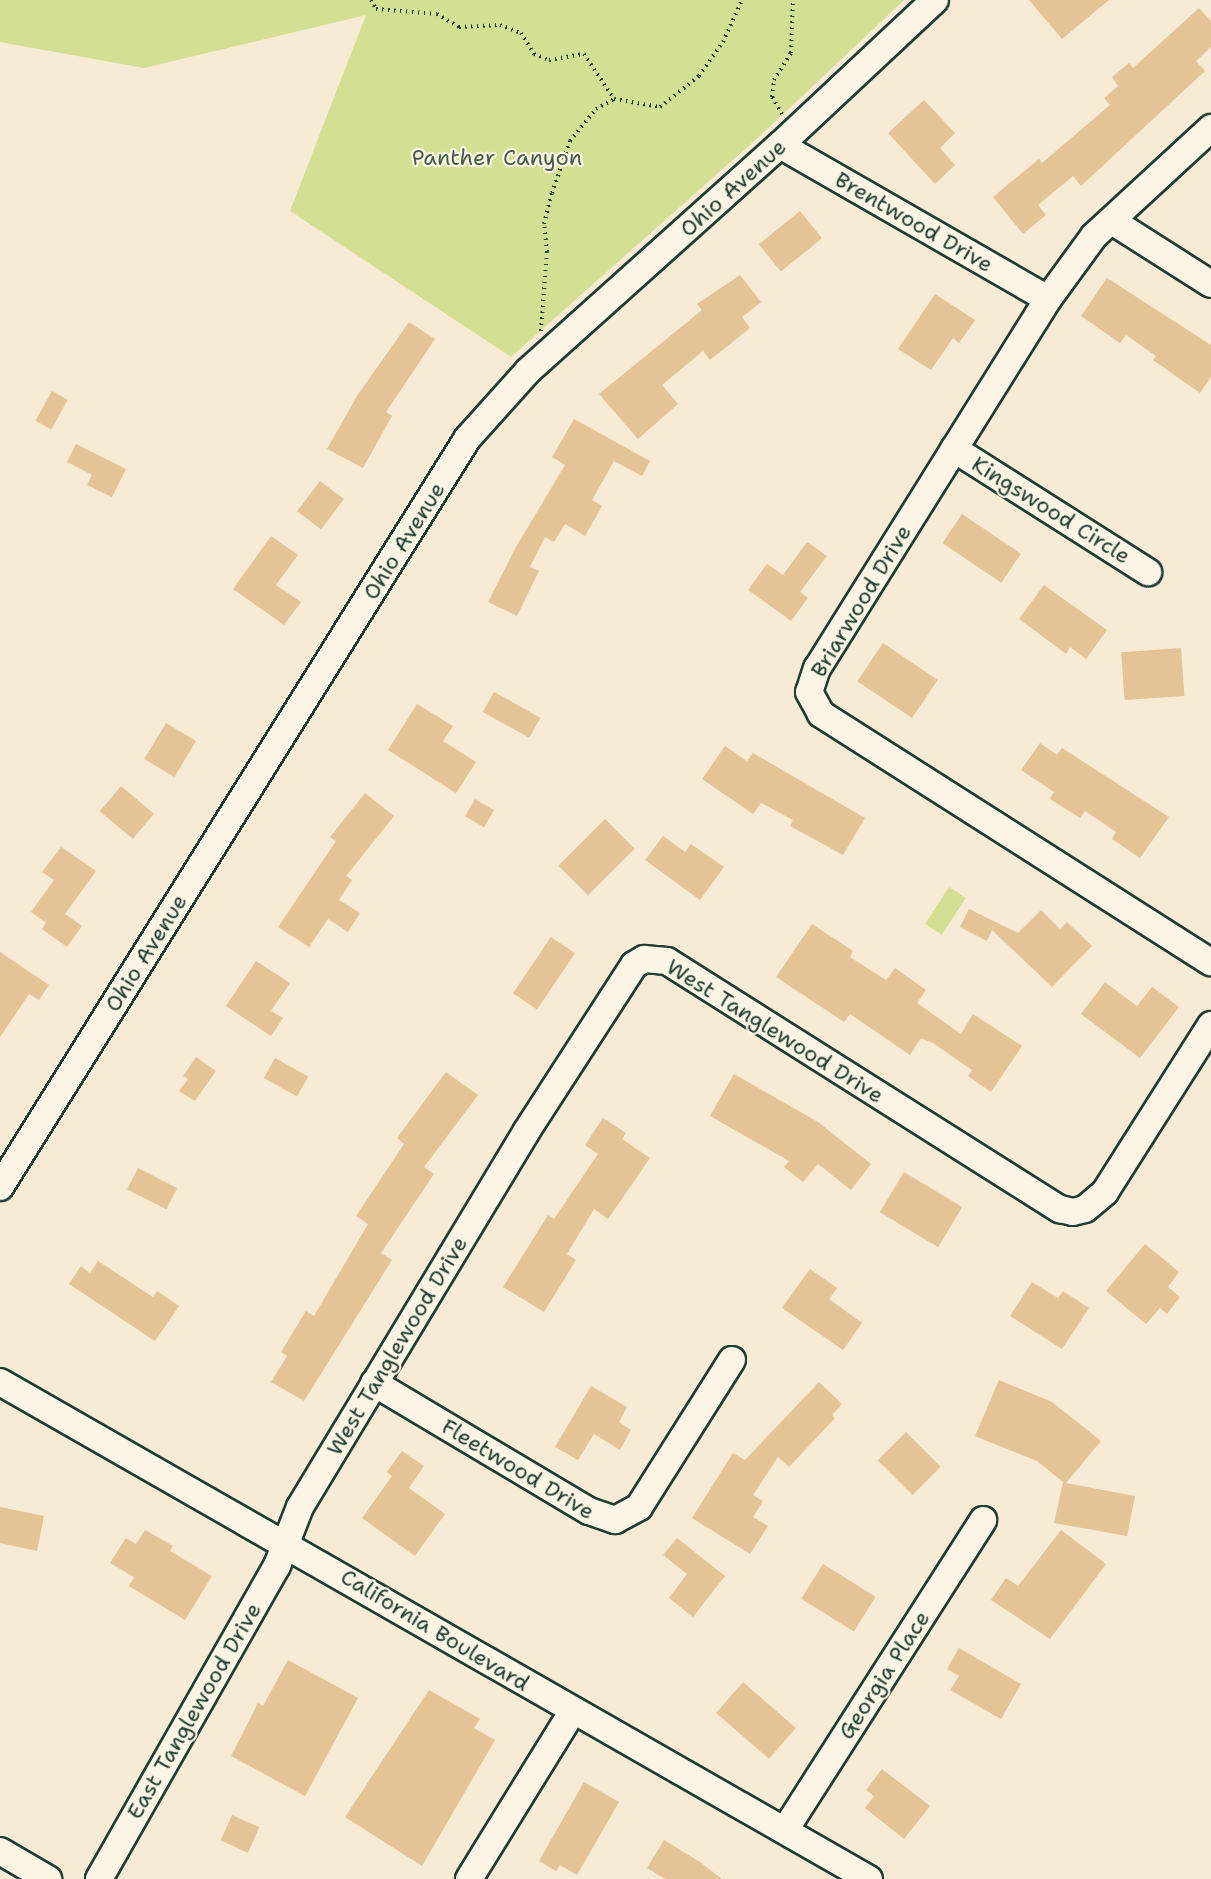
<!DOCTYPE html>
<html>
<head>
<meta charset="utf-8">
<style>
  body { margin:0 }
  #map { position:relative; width:1211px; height:1879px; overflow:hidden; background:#f7ebd5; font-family:"Shantell Sans",sans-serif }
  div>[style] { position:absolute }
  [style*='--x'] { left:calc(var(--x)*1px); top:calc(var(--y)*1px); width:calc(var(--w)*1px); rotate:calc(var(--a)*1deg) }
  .green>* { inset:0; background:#d3df92; transform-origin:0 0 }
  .building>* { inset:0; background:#e4c396; transform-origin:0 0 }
  .path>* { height:4px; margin-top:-2px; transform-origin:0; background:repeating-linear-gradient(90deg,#1f3d34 0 1.5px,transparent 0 6px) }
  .roads { filter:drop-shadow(2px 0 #1f3d34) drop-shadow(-2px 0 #1f3d34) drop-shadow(0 2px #1f3d34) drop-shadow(0 -2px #1f3d34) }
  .minor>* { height:26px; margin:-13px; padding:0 13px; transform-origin:13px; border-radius:13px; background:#fcf5e5 }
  span { translate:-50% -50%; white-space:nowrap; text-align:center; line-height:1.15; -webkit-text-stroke:4.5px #fcf5e5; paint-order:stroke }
  .park-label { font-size:22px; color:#435d47 }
  .street-label { font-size:22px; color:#1f3d34 }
</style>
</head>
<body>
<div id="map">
  <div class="green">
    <i style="clip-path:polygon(0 0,904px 0,762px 134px,511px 357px,290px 211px,366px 15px,144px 68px,0 42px)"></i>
    <i style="left:949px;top:887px;width:20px;height:44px;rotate:33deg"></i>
  </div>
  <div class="building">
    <i style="clip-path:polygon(1029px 0,1109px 0,1062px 39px)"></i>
    <i style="clip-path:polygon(1199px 8px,1211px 21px,1211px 47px,1196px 61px,1205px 71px,1081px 186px,1073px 176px,1038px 205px,1046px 215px,1023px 234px,993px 197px,1039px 159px,1042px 163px,1110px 105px,1104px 98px,1118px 86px,1112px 77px,1129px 63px,1133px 68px)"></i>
    <i style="clip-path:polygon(924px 100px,955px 133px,940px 148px,955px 165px,935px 184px,888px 133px)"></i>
    <i style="left:800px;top:211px;width:35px;height:53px;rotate:51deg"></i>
    <i style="clip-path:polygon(740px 275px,761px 302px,742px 317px,750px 328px,710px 360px,703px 351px,662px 385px,678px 404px,638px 439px,599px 394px,702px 310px,697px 304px)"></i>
    <i style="clip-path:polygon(1107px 278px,1211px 345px,1211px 377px,1200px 393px,1153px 360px,1156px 356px,1126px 335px,1120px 343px,1081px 316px)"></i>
    <i style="clip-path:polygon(935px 294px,975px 320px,959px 343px,953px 338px,931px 370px,898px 349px)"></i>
    <i style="clip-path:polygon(409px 322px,435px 339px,386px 412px,392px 416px,363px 468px,327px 449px,357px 396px)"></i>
    <i style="left:52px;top:391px;width:18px;height:34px;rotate:29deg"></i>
    <i style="clip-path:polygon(574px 419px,650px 461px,642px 476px,614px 461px,592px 500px,602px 506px,585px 536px,565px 524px,554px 542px,545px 537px,530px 567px,539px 571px,517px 616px,488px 602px,516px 547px,565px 465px,552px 457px)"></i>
    <i style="clip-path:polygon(76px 444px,126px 469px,112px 497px,87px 485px,92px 475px,67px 462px)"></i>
    <i style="left:320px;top:481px;width:30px;height:38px;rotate:37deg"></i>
    <i style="left:962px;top:514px;width:71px;height:35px;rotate:34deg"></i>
    <i style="clip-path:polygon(271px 536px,298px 555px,276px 585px,301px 602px,284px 625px,233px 589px)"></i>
    <i style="clip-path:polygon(807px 542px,827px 556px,800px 592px,808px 598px,791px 621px,748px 590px,767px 564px,783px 575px)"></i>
    <i style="clip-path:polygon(1044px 585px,1107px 630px,1086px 659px,1070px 647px,1066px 654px,1019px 619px)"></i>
    <i style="left:883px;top:643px;width:66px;height:46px;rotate:34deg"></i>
    <i style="left:1181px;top:648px;width:48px;height:60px;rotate:86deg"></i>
    <i style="left:494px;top:692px;width:53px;height:23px;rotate:29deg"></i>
    <i style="clip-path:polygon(417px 704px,453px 726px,443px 741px,476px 762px,456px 793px,388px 750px)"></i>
    <i style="left:166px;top:723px;width:35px;height:42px;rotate:31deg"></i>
    <i style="clip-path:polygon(1040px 743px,1057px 755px,1062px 748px,1169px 817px,1140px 858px,1112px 839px,1116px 832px,1085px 811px,1080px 818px,1050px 799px,1054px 792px,1021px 770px)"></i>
    <i style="clip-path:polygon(725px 746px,747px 761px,753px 753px,865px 818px,843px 855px,790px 826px,793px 820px,761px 803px,753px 814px,702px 779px)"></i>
    <i style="left:121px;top:786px;width:43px;height:33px;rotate:40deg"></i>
    <i style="clip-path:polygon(365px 793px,394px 816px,346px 876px,352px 880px,339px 900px,360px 913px,348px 932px,328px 919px,309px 947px,278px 927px,336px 841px,330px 837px)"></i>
    <i style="left:475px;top:799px;width:22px;height:20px;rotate:30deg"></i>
    <i style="left:605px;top:819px;width:42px;height:66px;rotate:45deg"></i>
    <i style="clip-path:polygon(663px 836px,685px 852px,691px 844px,724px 867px,700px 900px,645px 860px)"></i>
    <i style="clip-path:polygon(61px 847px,96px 871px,65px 914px,82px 926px,67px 947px,42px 929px,46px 923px,31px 912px,54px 880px,42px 872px)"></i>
    <i style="clip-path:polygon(969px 909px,1018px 933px,1041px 910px,1060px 929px,1067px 922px,1092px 946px,1052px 987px,992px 930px,987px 941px,960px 927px)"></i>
    <i style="clip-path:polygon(812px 924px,853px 951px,850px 957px,886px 980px,895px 968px,926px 990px,917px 1003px,961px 1034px,973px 1014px,1022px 1046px,991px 1092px,968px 1076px,972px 1070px,933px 1043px,921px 1038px,910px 1055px,850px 1014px,844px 1022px,776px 977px)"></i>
    <i style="left:551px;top:937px;width:29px;height:68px;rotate:34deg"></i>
    <i style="clip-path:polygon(0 952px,49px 985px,39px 1000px,29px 994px,0 1037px)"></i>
    <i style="clip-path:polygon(256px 961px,290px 983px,271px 1011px,283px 1018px,271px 1036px,226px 1006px)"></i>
    <i style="clip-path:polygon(1105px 982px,1137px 1006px,1152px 987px,1179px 1007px,1140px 1058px,1081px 1014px)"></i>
    <i style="clip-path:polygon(196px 1057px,216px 1071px,195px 1101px,179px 1091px,188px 1079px,183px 1076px)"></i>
    <i style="left:275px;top:1058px;width:38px;height:23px;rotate:29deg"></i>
    <i style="clip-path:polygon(446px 1072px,478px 1095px,424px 1167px,434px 1174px,381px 1253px,392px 1260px,304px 1401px,271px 1382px,287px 1356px,281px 1352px,306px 1311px,314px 1316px,368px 1224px,356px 1216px,404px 1144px,397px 1138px)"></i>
    <i style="clip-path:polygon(734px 1074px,818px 1122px,871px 1164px,851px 1190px,818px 1164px,803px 1182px,784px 1167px,789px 1161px,710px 1116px)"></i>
    <i style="clip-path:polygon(603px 1118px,626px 1133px,622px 1139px,650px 1158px,608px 1219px,594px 1209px,567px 1254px,576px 1260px,544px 1312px,503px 1287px,548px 1215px,554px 1219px,598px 1154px,585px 1145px)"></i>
    <i style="left:138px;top:1168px;width:44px;height:24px;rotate:27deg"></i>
    <i style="left:904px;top:1172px;width:68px;height:47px;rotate:31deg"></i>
    <i style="clip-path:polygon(1145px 1244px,1179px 1272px,1168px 1287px,1180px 1297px,1167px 1314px,1160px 1308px,1146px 1324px,1106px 1291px)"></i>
    <i style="clip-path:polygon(98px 1261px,153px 1297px,157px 1291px,179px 1306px,155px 1341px,69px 1284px,81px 1266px,90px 1273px)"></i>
    <i style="clip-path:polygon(810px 1269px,837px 1288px,829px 1299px,862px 1323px,843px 1350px,782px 1308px)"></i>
    <i style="clip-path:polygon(1032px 1282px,1058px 1298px,1063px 1291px,1089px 1308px,1062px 1349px,1010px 1316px)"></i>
    <i style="clip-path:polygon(999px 1380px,1052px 1402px,1101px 1441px,1066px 1483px,1135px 1496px,1127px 1536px,1054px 1523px,1063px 1482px,1037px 1461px,975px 1436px)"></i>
    <i style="clip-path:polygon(819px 1382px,842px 1404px,832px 1415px,835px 1418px,789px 1467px,778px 1457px,753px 1495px,763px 1501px,753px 1517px,768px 1526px,750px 1554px,692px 1518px,733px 1453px,745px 1460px)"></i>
    <i style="clip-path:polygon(591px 1386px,627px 1407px,619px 1422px,631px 1430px,620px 1450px,594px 1434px,578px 1460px,555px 1447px)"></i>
    <i style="left:906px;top:1432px;width:49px;height:40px;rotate:45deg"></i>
    <i style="clip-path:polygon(402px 1451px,424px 1466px,409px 1488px,445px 1514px,415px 1556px,362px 1518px,392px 1476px,387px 1472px)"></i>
    <i style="clip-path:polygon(0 1507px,44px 1516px,37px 1551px,0 1543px)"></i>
    <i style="clip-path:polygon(145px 1530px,173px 1546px,170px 1551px,212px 1576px,185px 1620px,129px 1586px,134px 1577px,110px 1563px,126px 1538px,136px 1544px)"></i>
    <i style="clip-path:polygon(1061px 1530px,1106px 1564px,1050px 1639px,991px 1600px,1006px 1578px,1018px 1586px)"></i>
    <i style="clip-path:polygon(677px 1538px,725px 1576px,693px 1617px,669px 1598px,687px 1574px,663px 1555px)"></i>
    <i style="left:823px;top:1564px;width:62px;height:41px;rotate:32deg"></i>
    <i style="clip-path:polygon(959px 1648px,1021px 1684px,1001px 1719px,950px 1690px,959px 1676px,947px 1669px)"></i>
    <i style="clip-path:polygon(288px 1660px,358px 1698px,305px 1796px,231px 1756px,258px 1703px,263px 1706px)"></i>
    <i style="left:743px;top:1682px;width:70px;height:41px;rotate:41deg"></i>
    <i style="clip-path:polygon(429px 1690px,480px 1719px,474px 1728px,495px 1740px,422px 1866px,345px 1817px)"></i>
    <i style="clip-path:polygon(882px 1769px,930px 1806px,904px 1839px,865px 1808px,874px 1796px,866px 1790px)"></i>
    <i style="clip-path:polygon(584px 1782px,619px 1802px,577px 1875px,560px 1865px,556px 1871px,539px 1861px)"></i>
    <i style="left:232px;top:1815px;width:30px;height:28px;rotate:24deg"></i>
    <i style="clip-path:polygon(664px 1840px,700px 1862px,722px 1879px,665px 1879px,647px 1868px)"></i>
  </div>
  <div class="path">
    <i style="--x:371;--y:0;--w:10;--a:61"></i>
    <i style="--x:376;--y:9;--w:61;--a:4.7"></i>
    <i style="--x:437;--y:14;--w:26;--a:31"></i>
    <i style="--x:459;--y:27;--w:41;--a:-2.8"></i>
    <i style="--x:500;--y:25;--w:22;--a:21"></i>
    <i style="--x:521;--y:33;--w:25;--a:58"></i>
    <i style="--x:534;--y:54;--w:16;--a:22"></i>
    <i style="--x:549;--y:60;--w:36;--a:-10"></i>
    <i style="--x:584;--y:54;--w:54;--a:56.3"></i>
    <i style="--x:614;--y:99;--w:47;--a:9.9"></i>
    <i style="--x:660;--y:107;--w:50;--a:-38.5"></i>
    <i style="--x:699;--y:76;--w:42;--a:-54.8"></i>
    <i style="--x:723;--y:42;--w:46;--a:-65.7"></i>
    <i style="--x:782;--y:114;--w:20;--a:-120"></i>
    <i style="--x:772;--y:97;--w:17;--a:-83"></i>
    <i style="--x:774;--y:80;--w:32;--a:-58"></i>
    <i style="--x:791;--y:53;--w:53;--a:-87.8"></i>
    <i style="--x:541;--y:331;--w:79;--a:-85.7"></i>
    <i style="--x:547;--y:252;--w:28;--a:-96"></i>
    <i style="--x:544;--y:224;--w:32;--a:-76"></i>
    <i style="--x:552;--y:193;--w:55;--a:-70.9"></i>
    <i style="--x:570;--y:141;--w:41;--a:-50.9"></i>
    <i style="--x:596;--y:109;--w:21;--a:-29"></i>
  </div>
  <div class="roads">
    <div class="minor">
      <i style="--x:1211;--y:128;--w:159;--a:137.3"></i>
      <i style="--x:1094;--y:236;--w:78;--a:126.1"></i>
      <i style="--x:1048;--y:299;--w:435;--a:122"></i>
      <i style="--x:817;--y:668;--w:25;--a:108"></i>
      <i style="--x:809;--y:692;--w:25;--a:61"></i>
      <i style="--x:821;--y:714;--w:462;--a:32.5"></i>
      <i style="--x:780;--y:145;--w:309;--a:29.9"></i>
      <i style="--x:1112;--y:221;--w:117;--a:32.5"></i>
      <i style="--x:954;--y:449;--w:230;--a:32.4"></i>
      <i style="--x:0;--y:1187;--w:882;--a:-58.02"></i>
      <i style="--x:467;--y:439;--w:91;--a:-48.1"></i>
      <i style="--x:528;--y:371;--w:338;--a:-41.9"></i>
      <i style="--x:780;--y:145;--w:212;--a:-43.1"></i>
      <i style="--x:0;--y:1382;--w:1001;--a:29.77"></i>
      <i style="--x:374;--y:1383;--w:250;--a:30.8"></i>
      <i style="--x:589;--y:1511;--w:28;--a:19"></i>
      <i style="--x:615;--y:1520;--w:27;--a:-28"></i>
      <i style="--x:639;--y:1507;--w:174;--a:-57.7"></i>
      <i style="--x:785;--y:1830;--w:368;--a:-57.4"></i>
      <i style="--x:0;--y:1851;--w:56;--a:30.3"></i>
      <i style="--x:99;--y:1879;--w:360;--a:-60.4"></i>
      <i style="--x:277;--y:1566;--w:63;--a:-68.7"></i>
      <i style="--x:300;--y:1507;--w:438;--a:-58.9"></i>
      <i style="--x:526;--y:1132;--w:199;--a:-57.1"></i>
      <i style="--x:634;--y:965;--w:12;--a:-31"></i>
      <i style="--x:644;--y:959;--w:23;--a:5"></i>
      <i style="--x:667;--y:961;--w:465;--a:32.3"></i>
      <i style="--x:1060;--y:1209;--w:13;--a:13"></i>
      <i style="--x:1073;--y:1212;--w:12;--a:-14"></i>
      <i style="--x:1085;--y:1209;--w:26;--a:-40"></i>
      <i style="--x:1105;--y:1192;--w:198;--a:-57.6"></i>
      <i style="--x:469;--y:1879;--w:196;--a:-58.3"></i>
    </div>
  </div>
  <div class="park-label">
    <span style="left:497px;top:158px">Panther Canyon</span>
  </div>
  <div class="street-label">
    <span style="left:733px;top:188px;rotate:-42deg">Ohio Avenue</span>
    <span style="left:914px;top:222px;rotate:30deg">Brentwood Drive</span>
    <span style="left:1051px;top:510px;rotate:32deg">Kingswood Circle</span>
    <span style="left:404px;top:541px;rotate:-58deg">Ohio Avenue</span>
    <span style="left:861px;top:601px;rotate:-59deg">Briarwood Drive</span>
    <span style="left:146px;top:953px;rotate:-58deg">Ohio Avenue</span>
    <span style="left:775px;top:1031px;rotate:32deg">West Tanglewood Drive</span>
    <span style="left:397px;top:1346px;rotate:-59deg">West Tanglewood Drive</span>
    <span style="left:518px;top:1469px;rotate:31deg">Fleetwood Drive</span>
    <span style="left:435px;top:1630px;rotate:31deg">California Boulevard</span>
    <span style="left:884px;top:1675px;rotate:-57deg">Georgia Place</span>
    <span style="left:194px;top:1711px;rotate:-60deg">East Tanglewood Drive</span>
  </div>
</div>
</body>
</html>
